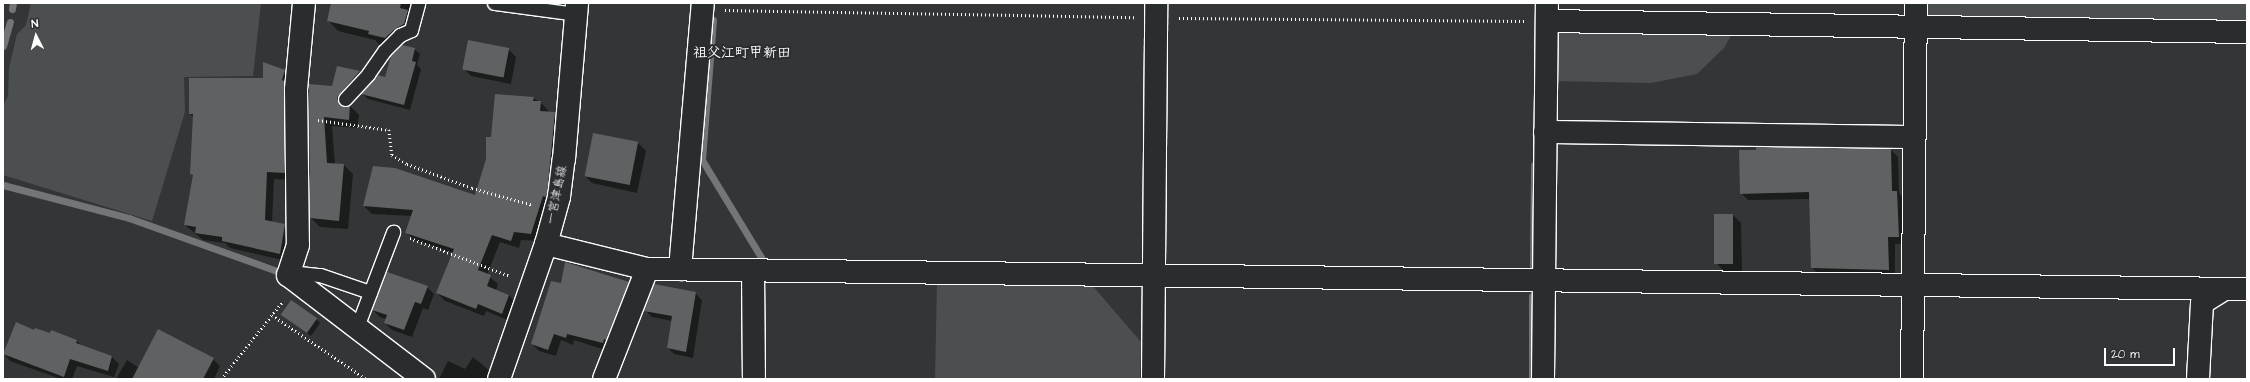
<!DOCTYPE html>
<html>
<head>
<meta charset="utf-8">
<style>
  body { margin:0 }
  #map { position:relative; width:2250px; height:382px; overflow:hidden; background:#333536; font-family:"Architects Daughter","Klee One",sans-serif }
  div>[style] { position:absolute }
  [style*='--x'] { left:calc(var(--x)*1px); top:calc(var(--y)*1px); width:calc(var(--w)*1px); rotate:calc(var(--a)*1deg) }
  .green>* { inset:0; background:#4c4f50 }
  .shadow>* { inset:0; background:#0007 }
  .stream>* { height:7px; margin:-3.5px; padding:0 3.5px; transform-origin:3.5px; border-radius:3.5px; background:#737576 }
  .building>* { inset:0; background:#5f6162; transform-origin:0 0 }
  .path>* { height:2.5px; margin-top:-1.25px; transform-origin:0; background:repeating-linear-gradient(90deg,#fff 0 1px,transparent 0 4px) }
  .roads { filter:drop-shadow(1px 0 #fff) drop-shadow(-1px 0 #fff) drop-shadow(0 1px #fff) drop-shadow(0 -1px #fff) }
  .service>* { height:13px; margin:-6.5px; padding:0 6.5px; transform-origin:6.5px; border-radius:6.5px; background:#2a2d2e }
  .minor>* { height:22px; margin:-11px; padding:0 11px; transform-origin:11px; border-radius:11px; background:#2a2d2e }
  .tertiary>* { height:22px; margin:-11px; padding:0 11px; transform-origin:11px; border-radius:11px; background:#2a2d2e }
  .secondary>* { height:22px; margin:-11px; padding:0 11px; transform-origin:11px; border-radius:11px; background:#2a2d2e }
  span { translate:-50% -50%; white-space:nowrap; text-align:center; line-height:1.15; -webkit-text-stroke:4px #2a2d2e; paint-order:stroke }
  .street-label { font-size:12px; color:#fff }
  .quarter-label { font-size:14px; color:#fff; font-weight:700 }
  .frame { position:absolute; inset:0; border:4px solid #fff; pointer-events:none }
  .north { position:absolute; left:16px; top:16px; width:40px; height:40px; -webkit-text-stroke:3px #2a2d2e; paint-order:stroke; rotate:354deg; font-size:11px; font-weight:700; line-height:16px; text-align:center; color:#fff }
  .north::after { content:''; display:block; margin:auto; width:14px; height:18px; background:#fff; clip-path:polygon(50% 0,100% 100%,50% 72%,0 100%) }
  .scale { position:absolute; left:2104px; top:348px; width:71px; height:18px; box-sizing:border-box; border:2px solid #fff; border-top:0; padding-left:5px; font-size:12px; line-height:14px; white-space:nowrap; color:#fff; -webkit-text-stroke:3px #2a2d2e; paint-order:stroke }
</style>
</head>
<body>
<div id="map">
  <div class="green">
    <i style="clip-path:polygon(31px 3px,261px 3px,253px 76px,184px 77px,185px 112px,152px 221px,3px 175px,3px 106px,8px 96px,9px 68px,17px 34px,26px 25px)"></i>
    <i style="clip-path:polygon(1924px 3px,2247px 3px,2247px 23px,1929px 19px,1924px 15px)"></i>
    <i style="clip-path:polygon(1559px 29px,1733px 32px,1724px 48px,1697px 74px,1651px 83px,1552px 81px,1552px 34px)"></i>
    <i style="clip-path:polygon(937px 282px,1092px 285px,1141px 342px,1140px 379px,935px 379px)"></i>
  </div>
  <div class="shadow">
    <i style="clip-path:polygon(332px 3px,413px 3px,405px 40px,396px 49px,380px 45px,375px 40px,338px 31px,328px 20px)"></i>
    <i style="clip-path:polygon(414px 49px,420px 54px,417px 65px,421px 69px,410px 110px,368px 99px,362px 93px,386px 78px)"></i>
    <i style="clip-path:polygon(508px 49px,516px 57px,511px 84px,471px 76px,463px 68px)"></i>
    <i style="clip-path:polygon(evenodd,338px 67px,359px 72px,368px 81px,345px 107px,350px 106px,359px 115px,357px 128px,332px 126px,335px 165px,344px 165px,353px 174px,348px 229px,320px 227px,311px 218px,310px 91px,333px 87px,338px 67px,338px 94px,341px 94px,335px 101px,338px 94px)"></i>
    <i style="clip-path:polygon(285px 70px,292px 78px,292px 180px,274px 179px,272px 222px,285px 225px,292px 232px,287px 261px,230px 248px,225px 243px,203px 240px,185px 225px,194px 176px,191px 174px,194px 117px,190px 114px)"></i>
    <i style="clip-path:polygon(533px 98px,540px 102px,548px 110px,548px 113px,555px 113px,562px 121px,554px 203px,539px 241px,521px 240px,519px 248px,500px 242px,487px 275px,498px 284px,496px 290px,509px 295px,516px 303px,510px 321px,486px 311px,484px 316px,445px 301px,437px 293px,454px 253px,414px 240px,406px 232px,412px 216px,372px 214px,364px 206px,476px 196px,492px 138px)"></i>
    <i style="clip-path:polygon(594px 134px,638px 143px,646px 151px,637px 193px,592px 183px,585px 176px)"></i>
    <i style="clip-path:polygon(1891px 150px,1898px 157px,1899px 193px,1904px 199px,1905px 244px,1895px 244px,1895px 276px,1819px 275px,1812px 268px,1811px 199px,1748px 200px,1741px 193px)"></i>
    <i style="clip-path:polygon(1733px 215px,1741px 223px,1742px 271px,1724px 271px,1716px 263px)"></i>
    <i style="clip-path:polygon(628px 282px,635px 290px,605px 350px,574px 340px,573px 345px,561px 340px,556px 356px,539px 351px,532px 344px,562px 284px)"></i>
    <i style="clip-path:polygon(427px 287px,434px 294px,428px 310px,423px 308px,412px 337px,392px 330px,385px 323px,386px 319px,380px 317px,373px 310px)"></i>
    <i style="clip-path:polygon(695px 293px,702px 300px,693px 358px,674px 354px,668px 348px,672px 321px,652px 317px,645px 310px)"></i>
    <i style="clip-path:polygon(286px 318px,316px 319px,320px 323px,311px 336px)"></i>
    <i style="clip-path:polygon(35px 332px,77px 341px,82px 346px,112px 357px,119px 364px,114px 377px,77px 366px,72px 379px,61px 379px,10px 361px,4px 354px)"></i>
    <i style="clip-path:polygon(473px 357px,490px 371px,486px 379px,439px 379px,448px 361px,465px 369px)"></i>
    <i style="clip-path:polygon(213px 359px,220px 366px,214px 379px,116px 379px,127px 360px,139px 368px)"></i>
  </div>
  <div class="stream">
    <i style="--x:12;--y:9;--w:6;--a:-81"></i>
    <i style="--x:713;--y:20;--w:140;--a:94.5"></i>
    <i style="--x:702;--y:160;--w:114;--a:58.7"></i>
    <i style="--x:3;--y:46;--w:25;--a:-74"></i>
    <i style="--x:3;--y:185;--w:130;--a:14.7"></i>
    <i style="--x:129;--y:218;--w:157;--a:19.7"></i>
    <i style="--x:1533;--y:266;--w:101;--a:-89.4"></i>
    <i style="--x:1532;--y:379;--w:83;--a:-90"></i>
  </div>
  <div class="building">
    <i style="clip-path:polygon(331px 3px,401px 3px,400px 8px,408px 10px,404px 24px,395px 29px,385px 38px,368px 34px,369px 31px,327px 21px)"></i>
    <i style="left:468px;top:40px;width:42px;height:30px;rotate:11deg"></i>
    <i style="clip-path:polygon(402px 45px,415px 48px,412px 61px,416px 62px,404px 105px,361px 94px,377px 75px,385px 77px,391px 56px)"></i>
    <i style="clip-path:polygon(263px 62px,285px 70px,282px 80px,284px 81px,285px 173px,267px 172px,265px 220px,285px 224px,280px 254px,222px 241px,222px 237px,195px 233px,196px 227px,184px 225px,193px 175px,190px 174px,193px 114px,189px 114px,189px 78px,263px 78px)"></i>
    <i style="clip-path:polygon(337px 66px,360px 71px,337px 97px,340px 105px,344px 107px,350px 105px,349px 120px,324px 117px,327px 163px,344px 164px,339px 221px,310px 218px,309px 84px,332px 86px)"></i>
    <i style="clip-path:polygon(495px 94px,534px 97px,533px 101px,541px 101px,540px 111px,555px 112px,547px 195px,546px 197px,543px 196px,531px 234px,514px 232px,511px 241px,492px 235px,478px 270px,491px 275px,487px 286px,509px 295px,502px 314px,478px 304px,476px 309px,436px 293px,454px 249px,405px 233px,413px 210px,363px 206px,373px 166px,395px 168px,475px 195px,486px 159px,486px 137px,491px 137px)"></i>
    <i style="left:593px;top:133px;width:46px;height:44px;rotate:11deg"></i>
    <i style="clip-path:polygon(1756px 147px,1891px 149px,1892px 191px,1897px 191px,1899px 237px,1888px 237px,1889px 270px,1811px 268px,1809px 192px,1740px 194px,1739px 150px,1756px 150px)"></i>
    <i style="left:1714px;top:214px;width:19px;height:50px"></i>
    <i style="clip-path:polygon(565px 262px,629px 282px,606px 340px,604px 339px,603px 343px,567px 334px,566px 338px,554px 334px,548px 350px,531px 344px,551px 281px,561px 283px)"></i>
    <i style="clip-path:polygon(387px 272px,428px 286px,421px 304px,415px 302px,404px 330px,384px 323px,387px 315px,372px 310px)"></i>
    <i style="clip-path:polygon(654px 284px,696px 292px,686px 352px,667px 348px,672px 316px,644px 311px)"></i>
    <i style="left:291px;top:300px;width:32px;height:18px;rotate:35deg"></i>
    <i style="clip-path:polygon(16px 322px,34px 330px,35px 328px,50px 333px,51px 330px,77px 340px,76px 343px,112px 356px,108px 371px,70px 359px,64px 377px,3px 354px)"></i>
    <i style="clip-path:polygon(158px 329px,214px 358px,203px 379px,132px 379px)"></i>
  </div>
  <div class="path">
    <i style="--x:725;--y:10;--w:409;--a:1"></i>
    <i style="--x:1179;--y:18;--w:345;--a:0.5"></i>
    <i style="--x:318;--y:120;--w:72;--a:8"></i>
    <i style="--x:389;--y:130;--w:25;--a:83"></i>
    <i style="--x:392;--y:155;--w:17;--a:31"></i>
    <i style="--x:407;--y:164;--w:69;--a:20.3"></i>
    <i style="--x:472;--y:188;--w:63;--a:15.6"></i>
    <i style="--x:410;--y:238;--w:107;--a:20.8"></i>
    <i style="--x:272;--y:315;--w:114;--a:34.2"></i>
    <i style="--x:221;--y:379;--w:100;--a:-51.5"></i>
  </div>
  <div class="roads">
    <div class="service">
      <i style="--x:494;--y:3;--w:83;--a:7.6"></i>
      <i style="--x:345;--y:99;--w:34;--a:-47"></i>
      <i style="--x:368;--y:74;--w:28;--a:-55"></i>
      <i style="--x:384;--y:51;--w:23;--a:-45"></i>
      <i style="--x:400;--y:35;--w:12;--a:-24"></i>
      <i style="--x:411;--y:30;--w:28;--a:-75"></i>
      <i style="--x:290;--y:272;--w:30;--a:6"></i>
      <i style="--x:320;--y:275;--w:53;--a:18.8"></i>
      <i style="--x:357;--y:327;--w:102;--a:-69.2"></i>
    </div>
    <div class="minor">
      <i style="--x:304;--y:3;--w:87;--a:95.3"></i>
      <i style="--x:296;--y:90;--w:155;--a:89.3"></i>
      <i style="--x:298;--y:245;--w:32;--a:108"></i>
      <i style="--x:288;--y:275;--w:171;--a:37.4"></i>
      <i style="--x:1547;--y:21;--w:700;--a:0.9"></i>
      <i style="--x:1545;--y:132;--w:369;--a:0.8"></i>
      <i style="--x:546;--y:244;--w:104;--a:13.9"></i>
      <i style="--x:647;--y:269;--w:1600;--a:0.72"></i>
      <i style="--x:680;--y:269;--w:267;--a:-85.1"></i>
      <i style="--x:753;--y:270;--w:109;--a:89.5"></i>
      <i style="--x:604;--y:379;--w:118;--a:-68.6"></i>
      <i style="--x:1543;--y:379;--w:376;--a:-89.4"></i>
      <i style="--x:1912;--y:379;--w:376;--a:-89.4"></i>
      <i style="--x:2198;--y:379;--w:76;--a:-87"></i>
      <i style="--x:2202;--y:303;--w:26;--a:-32"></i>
    </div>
    <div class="tertiary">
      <i style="--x:1153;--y:379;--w:376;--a:-89.5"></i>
    </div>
    <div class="secondary">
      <i style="--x:499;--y:379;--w:143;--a:-70.8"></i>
      <i style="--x:546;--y:244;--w:49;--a:-74.5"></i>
      <i style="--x:559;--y:197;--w:38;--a:-83"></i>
      <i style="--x:564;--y:159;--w:157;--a:-85.2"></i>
    </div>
  </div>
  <div class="street-label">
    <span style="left:557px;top:195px;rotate:-78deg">一宮津島線</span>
  </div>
  <div class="quarter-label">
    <span style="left:742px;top:53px">祖父江町甲新田</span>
  </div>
  <div class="frame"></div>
  <div class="north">N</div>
  <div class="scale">20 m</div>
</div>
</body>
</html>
